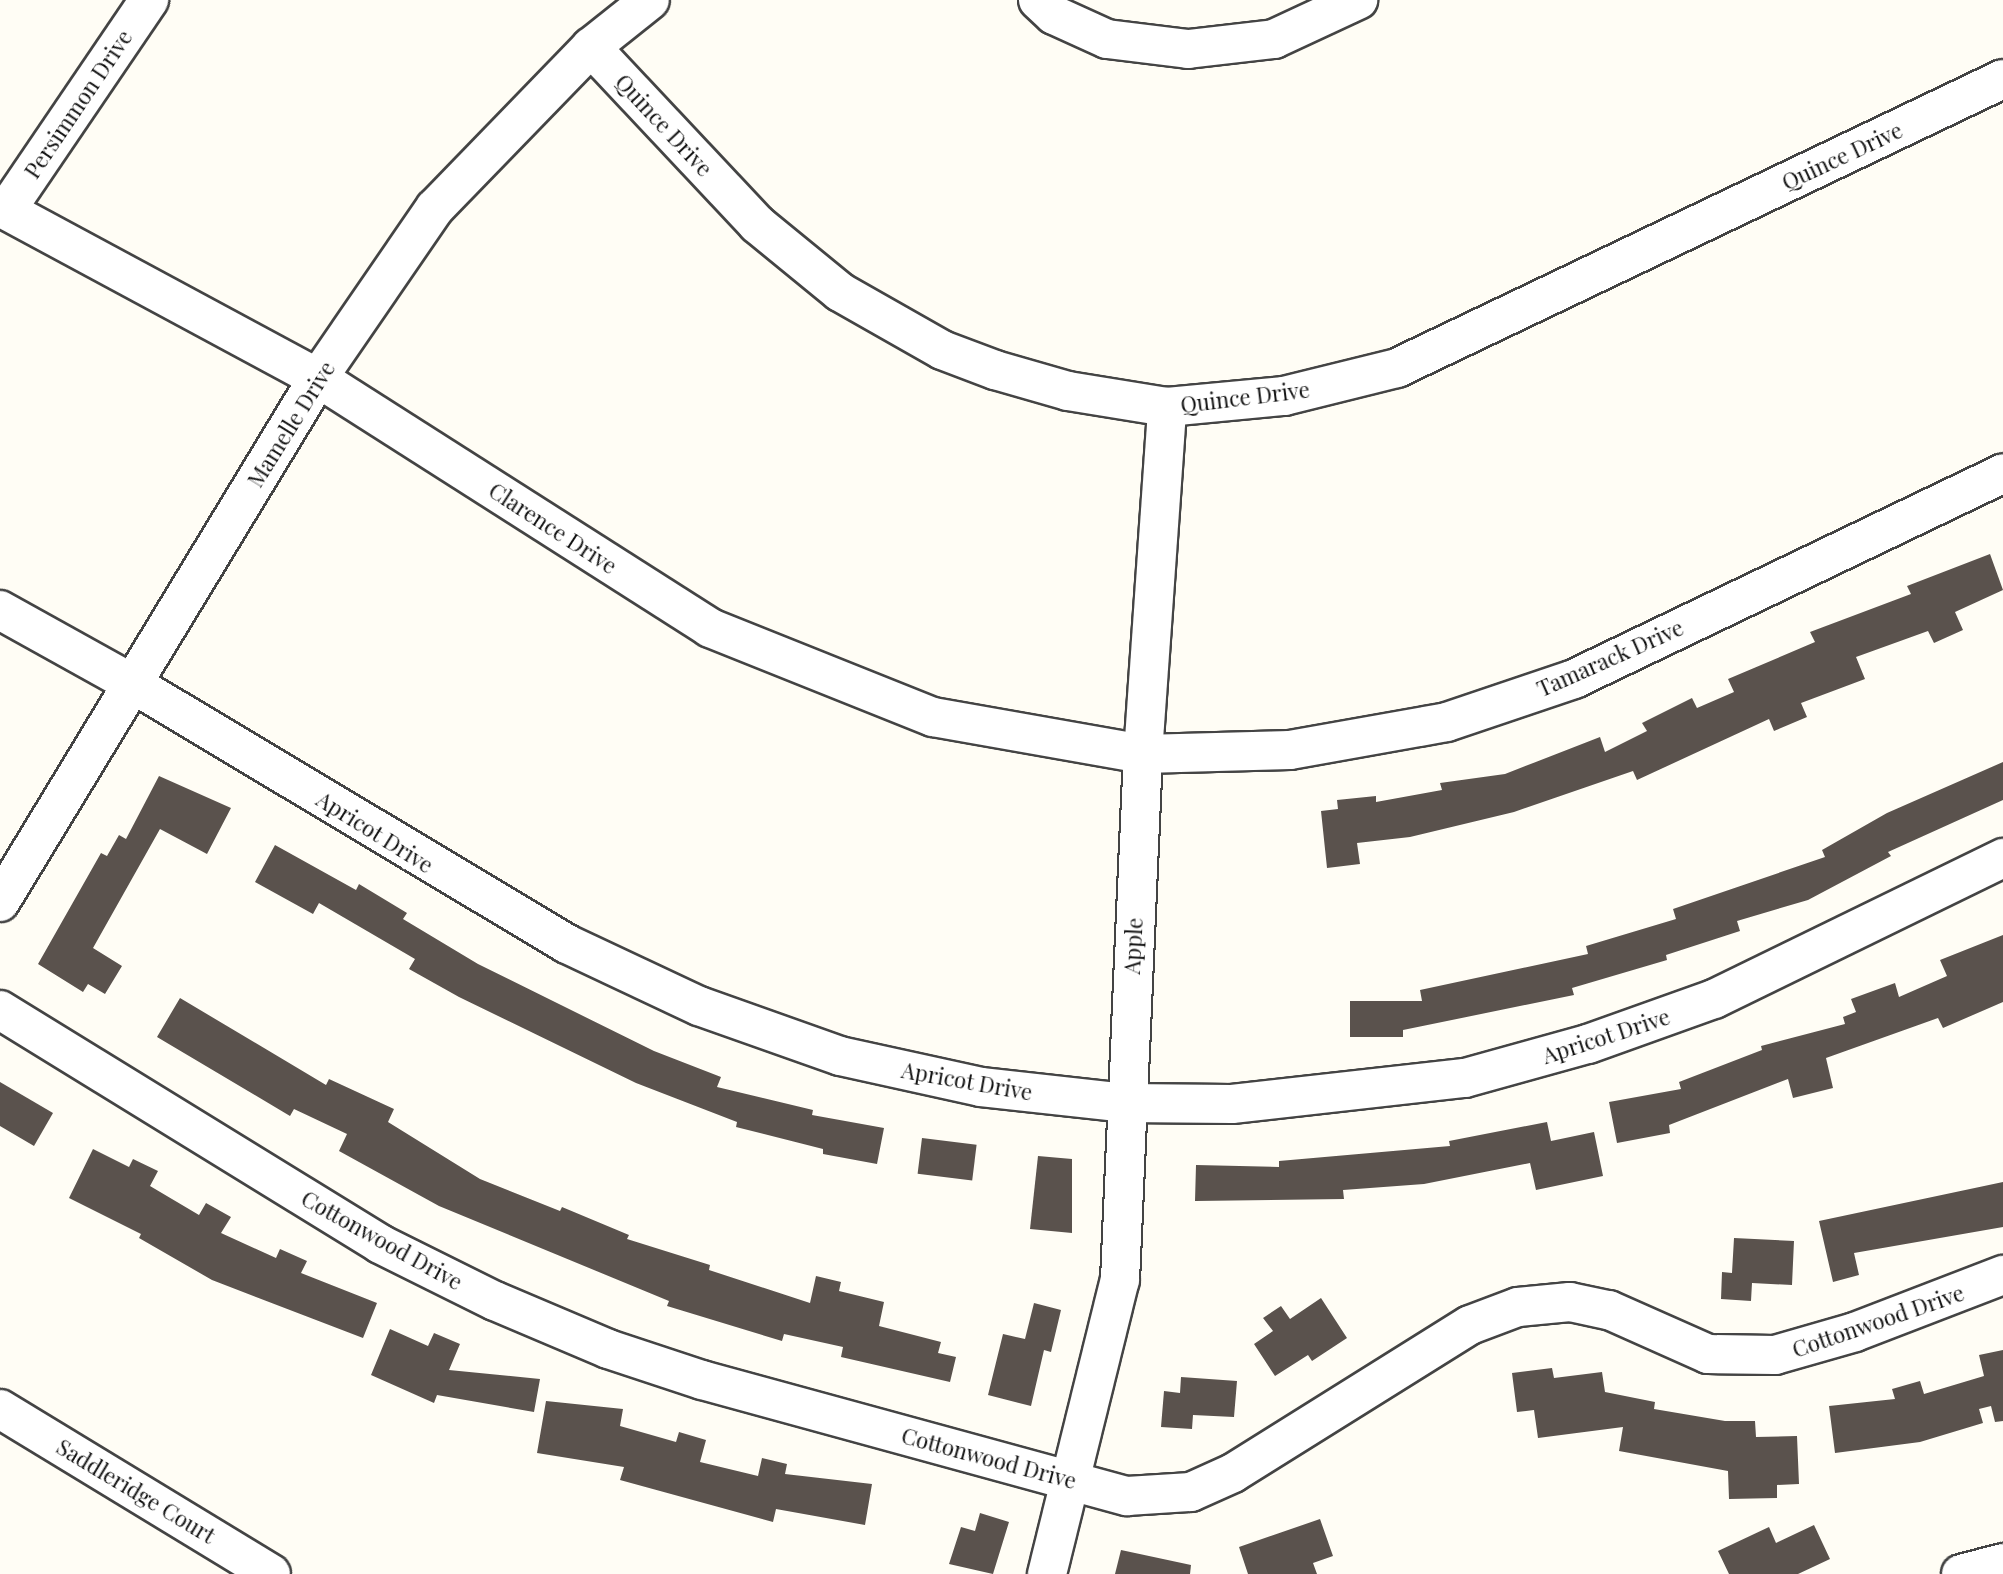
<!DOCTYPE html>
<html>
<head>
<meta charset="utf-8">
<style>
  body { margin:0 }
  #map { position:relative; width:2003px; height:1574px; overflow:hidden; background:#fffdf5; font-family:"Playfair Display",serif }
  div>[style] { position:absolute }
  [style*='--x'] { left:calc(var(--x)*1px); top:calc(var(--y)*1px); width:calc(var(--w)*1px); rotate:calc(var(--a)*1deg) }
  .building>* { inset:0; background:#5a524d; transform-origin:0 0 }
  .roads { filter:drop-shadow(2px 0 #444) drop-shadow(-2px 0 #444) drop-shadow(0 2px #444) drop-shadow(0 -2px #444) }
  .minor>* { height:38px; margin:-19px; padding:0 19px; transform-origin:19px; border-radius:19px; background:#fff }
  span { translate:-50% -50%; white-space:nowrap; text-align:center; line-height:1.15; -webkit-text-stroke:8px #fff; paint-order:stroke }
  .street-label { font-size:22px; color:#111 }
</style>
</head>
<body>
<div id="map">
  <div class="building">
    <i style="clip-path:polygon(1990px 554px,2003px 590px,1955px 612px,1963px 630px,1934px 643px,1928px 631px,1856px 657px,1865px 679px,1801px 703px,1807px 717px,1774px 731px,1769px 719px,1637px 780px,1633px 771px,1514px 812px,1410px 837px,1357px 843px,1360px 864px,1327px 868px,1321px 811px,1338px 809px,1337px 800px,1376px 796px,1376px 802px,1442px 790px,1440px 783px,1505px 774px,1600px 737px,1605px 752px,1647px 731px,1642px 723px,1692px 698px,1697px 708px,1734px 692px,1728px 679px,1815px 642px,1810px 632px,1911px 594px,1907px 586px)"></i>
    <i style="clip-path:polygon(2003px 762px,2003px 800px,1888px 852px,1891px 856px,1808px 900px,1737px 921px,1740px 931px,1666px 955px,1667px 960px,1572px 988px,1574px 995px,1403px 1030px,1403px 1037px,1350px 1037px,1350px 1001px,1422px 1001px,1420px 990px,1588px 954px,1586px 946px,1676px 919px,1673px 909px,1825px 857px,1822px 850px,1887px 813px)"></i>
    <i style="clip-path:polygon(159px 776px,231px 808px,207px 854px,160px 829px,93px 948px,122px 966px,105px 994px,88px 984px,83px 992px,38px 964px,101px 853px,107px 856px,119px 835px,126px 839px)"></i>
    <i style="clip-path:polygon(275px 845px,356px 890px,359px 884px,407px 913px,403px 919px,478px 964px,654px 1051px,721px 1077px,717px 1087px,813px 1110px,812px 1115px,884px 1128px,877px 1164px,823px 1154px,823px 1149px,736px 1127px,737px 1122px,636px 1083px,459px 997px,409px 969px,415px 959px,319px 903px,313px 914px,255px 882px)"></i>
    <i style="clip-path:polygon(2003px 935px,2003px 1002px,1943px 1028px,1938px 1018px,1826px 1058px,1833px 1088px,1793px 1098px,1788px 1079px,1669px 1125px,1670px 1133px,1617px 1143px,1609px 1102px,1681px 1089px,1679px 1082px,1762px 1050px,1761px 1046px,1845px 1024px,1843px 1017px,1856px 1012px,1851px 999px,1895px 983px,1899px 997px,1947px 976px,1940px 960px)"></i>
    <i style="clip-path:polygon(180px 998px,326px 1085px,329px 1079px,394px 1109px,388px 1122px,480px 1179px,560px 1211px,562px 1207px,629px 1235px,627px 1239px,710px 1265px,709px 1270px,810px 1303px,816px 1276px,841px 1282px,839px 1291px,884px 1302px,879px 1326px,941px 1342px,938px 1353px,956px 1357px,950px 1382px,841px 1357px,843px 1347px,784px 1334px,782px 1341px,667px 1306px,669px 1301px,439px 1206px,339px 1151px,347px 1134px,294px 1109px,290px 1116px,157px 1037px)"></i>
    <i style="clip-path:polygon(0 1082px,53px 1113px,34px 1146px,0 1126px)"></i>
    <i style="clip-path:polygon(1547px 1122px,1551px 1141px,1594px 1132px,1603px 1176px,1536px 1190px,1530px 1163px,1424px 1184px,1343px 1190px,1344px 1199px,1195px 1201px,1196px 1165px,1279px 1167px,1279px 1161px,1450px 1146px,1449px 1141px)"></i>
    <i style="left:922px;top:1138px;width:55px;height:36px;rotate:7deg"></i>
    <i style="clip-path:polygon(93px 1149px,129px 1167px,133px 1159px,158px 1171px,150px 1186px,199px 1215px,206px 1203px,231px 1217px,221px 1233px,276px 1258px,280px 1249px,307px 1261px,301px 1273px,377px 1303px,363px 1338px,212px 1280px,139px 1238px,141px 1234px,69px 1198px)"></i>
    <i style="clip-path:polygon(1038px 1156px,1072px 1159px,1072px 1233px,1030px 1229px)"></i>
    <i style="clip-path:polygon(2003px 1182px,2003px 1227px,1854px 1253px,1859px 1275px,1833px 1282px,1819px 1221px)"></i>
    <i style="clip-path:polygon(1734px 1238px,1794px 1241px,1792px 1285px,1752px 1283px,1751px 1301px,1721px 1299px,1722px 1272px,1732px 1273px)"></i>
    <i style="clip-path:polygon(1321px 1298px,1347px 1338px,1312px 1361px,1308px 1355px,1275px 1376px,1254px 1344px,1273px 1331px,1263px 1318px,1281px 1306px,1290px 1319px)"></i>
    <i style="clip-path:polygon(1034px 1303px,1061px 1310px,1051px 1352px,1044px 1350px,1031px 1406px,988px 1395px,1003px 1334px,1025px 1339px)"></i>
    <i style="clip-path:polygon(390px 1329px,428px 1346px,434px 1333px,460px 1344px,449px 1370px,540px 1379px,534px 1412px,437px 1395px,434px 1403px,371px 1375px)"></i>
    <i style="clip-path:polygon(2003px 1350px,2003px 1421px,1995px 1422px,1991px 1406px,1979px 1409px,1983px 1423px,1920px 1442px,1835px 1453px,1829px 1406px,1895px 1399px,1892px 1389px,1920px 1381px,1924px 1394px,1984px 1376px,1979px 1355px)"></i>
    <i style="clip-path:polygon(1552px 1368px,1554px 1378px,1602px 1372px,1605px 1392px,1655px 1402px,1654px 1409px,1725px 1421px,1755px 1421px,1756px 1437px,1797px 1436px,1799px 1484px,1777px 1485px,1777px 1498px,1729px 1499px,1728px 1471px,1619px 1451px,1623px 1427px,1538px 1438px,1534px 1410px,1517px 1412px,1512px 1373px)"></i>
    <i style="clip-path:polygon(1181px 1377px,1237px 1381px,1234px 1417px,1193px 1415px,1192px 1429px,1161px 1427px,1164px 1391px,1180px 1393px)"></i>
    <i style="clip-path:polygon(546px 1401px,623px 1409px,620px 1426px,676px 1442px,679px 1432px,706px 1440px,700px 1462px,758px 1476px,762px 1458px,787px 1464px,785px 1474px,872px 1484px,865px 1525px,776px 1509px,773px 1522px,620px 1480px,624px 1467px,537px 1453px)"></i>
    <i style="clip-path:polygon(980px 1513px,1009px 1522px,993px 1574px,949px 1564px,961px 1527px,975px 1531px)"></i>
    <i style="clip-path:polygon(1320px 1519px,1333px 1556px,1313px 1563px,1317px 1574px,1248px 1574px,1239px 1547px)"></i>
    <i style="clip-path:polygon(1814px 1525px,1830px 1559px,1798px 1574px,1729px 1574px,1718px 1551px,1769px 1527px,1776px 1543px)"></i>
    <i style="clip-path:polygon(1121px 1550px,1191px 1565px,1190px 1574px,1115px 1574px)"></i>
  </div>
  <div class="roads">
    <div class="minor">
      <i style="--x:1038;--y:0;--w:22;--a:43"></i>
      <i style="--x:1054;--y:15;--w:58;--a:24.4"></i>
      <i style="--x:1107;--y:39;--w:82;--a:7"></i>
      <i style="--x:1188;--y:49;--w:87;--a:-6.6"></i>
      <i style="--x:1274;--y:39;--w:93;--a:-24.9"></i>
      <i style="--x:591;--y:47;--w:243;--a:46.8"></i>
      <i style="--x:757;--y:224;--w:107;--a:39.3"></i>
      <i style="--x:840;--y:292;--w:117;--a:29.6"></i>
      <i style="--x:942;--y:350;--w:57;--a:20.7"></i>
      <i style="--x:995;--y:370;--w:76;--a:16"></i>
      <i style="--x:1068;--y:391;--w:100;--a:9.2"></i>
      <i style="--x:1167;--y:407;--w:118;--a:-5.4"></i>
      <i style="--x:1284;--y:396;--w:116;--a:-13.9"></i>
      <i style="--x:1397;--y:368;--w:671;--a:-25.5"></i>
      <i style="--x:0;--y:207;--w:361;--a:28.3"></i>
      <i style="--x:318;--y:378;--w:465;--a:32.5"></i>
      <i style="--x:710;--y:628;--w:240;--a:21.8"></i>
      <i style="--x:933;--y:717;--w:213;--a:10"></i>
      <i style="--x:1143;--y:754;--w:147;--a:-1.6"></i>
      <i style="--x:1290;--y:750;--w:159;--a:-10.1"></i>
      <i style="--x:1447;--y:722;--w:134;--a:-18.7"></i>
      <i style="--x:1574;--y:679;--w:476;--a:-25.6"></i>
      <i style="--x:7;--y:209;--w:253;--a:-55.8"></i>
      <i style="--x:0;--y:610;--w:152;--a:29.1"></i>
      <i style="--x:133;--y:684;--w:506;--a:30.92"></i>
      <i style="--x:567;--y:944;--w:146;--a:25.2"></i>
      <i style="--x:699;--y:1006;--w:150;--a:19.5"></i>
      <i style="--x:840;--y:1056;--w:144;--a:12.4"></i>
      <i style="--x:981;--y:1087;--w:145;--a:6.3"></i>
      <i style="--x:1125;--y:1103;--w:107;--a:0.5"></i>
      <i style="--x:1232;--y:1104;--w:234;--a:-6.4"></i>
      <i style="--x:1465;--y:1078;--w:128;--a:-15.5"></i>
      <i style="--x:1588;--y:1044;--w:134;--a:-19.7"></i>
      <i style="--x:1714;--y:999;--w:322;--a:-26"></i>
      <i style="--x:0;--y:902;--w:613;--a:-58.75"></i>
      <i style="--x:318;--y:378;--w:206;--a:-55.5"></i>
      <i style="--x:435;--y:208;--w:224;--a:-45.9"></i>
      <i style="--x:591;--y:47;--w:75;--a:-38.5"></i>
      <i style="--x:0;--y:1010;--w:446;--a:31.6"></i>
      <i style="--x:380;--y:1244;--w:128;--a:26.4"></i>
      <i style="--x:495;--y:1301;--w:123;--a:23"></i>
      <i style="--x:608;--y:1349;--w:99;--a:18.3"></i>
      <i style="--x:702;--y:1380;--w:441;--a:15.3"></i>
      <i style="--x:1127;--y:1496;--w:64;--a:-3.6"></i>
      <i style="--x:1191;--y:1492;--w:46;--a:-24.3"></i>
      <i style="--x:1233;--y:1473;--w:279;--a:-32"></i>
      <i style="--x:1470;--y:1325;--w:51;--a:-20.6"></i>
      <i style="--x:1518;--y:1307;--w:52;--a:-5.5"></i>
      <i style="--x:1570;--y:1302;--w:40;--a:12"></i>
      <i style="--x:1609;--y:1310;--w:108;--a:24"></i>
      <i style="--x:1708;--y:1354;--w:67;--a:0.9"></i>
      <i style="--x:1775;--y:1355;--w:83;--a:-16"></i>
      <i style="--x:1855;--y:1332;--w:159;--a:-21.1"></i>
      <i style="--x:0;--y:1409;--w:317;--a:31.3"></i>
      <i style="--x:1047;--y:1574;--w:303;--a:-76.1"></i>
      <i style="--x:1120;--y:1280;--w:527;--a:-87.5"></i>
      <i style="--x:1143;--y:754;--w:348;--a:-86"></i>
      <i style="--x:1961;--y:1574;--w:43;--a:-14.7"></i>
    </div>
  </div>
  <div class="street-label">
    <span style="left:78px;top:104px;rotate:-56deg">Persimmon Drive</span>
    <span style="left:664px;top:125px;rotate:47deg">Quince Drive</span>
    <span style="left:1842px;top:156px;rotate:-25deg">Quince Drive</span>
    <span style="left:1245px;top:397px;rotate:-7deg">Quince Drive</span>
    <span style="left:291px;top:424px;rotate:-58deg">Mamelle Drive</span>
    <span style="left:553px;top:528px;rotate:33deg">Clarence Drive</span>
    <span style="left:1610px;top:658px;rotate:-24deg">Tamarack Drive</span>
    <span style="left:375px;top:832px;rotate:32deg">Apricot Drive</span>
    <span style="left:1133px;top:946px;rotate:-87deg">Apple</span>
    <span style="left:1606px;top:1036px;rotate:-18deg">Apricot Drive</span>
    <span style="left:967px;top:1081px;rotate:10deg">Apricot Drive</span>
    <span style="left:382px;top:1240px;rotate:29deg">Cottonwood Drive</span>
    <span style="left:1878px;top:1321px;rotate:-19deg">Cottonwood Drive</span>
    <span style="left:989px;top:1458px;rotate:15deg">Cottonwood Drive</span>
    <span style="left:136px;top:1491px;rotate:31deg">Saddleridge Court</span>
  </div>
</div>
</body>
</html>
